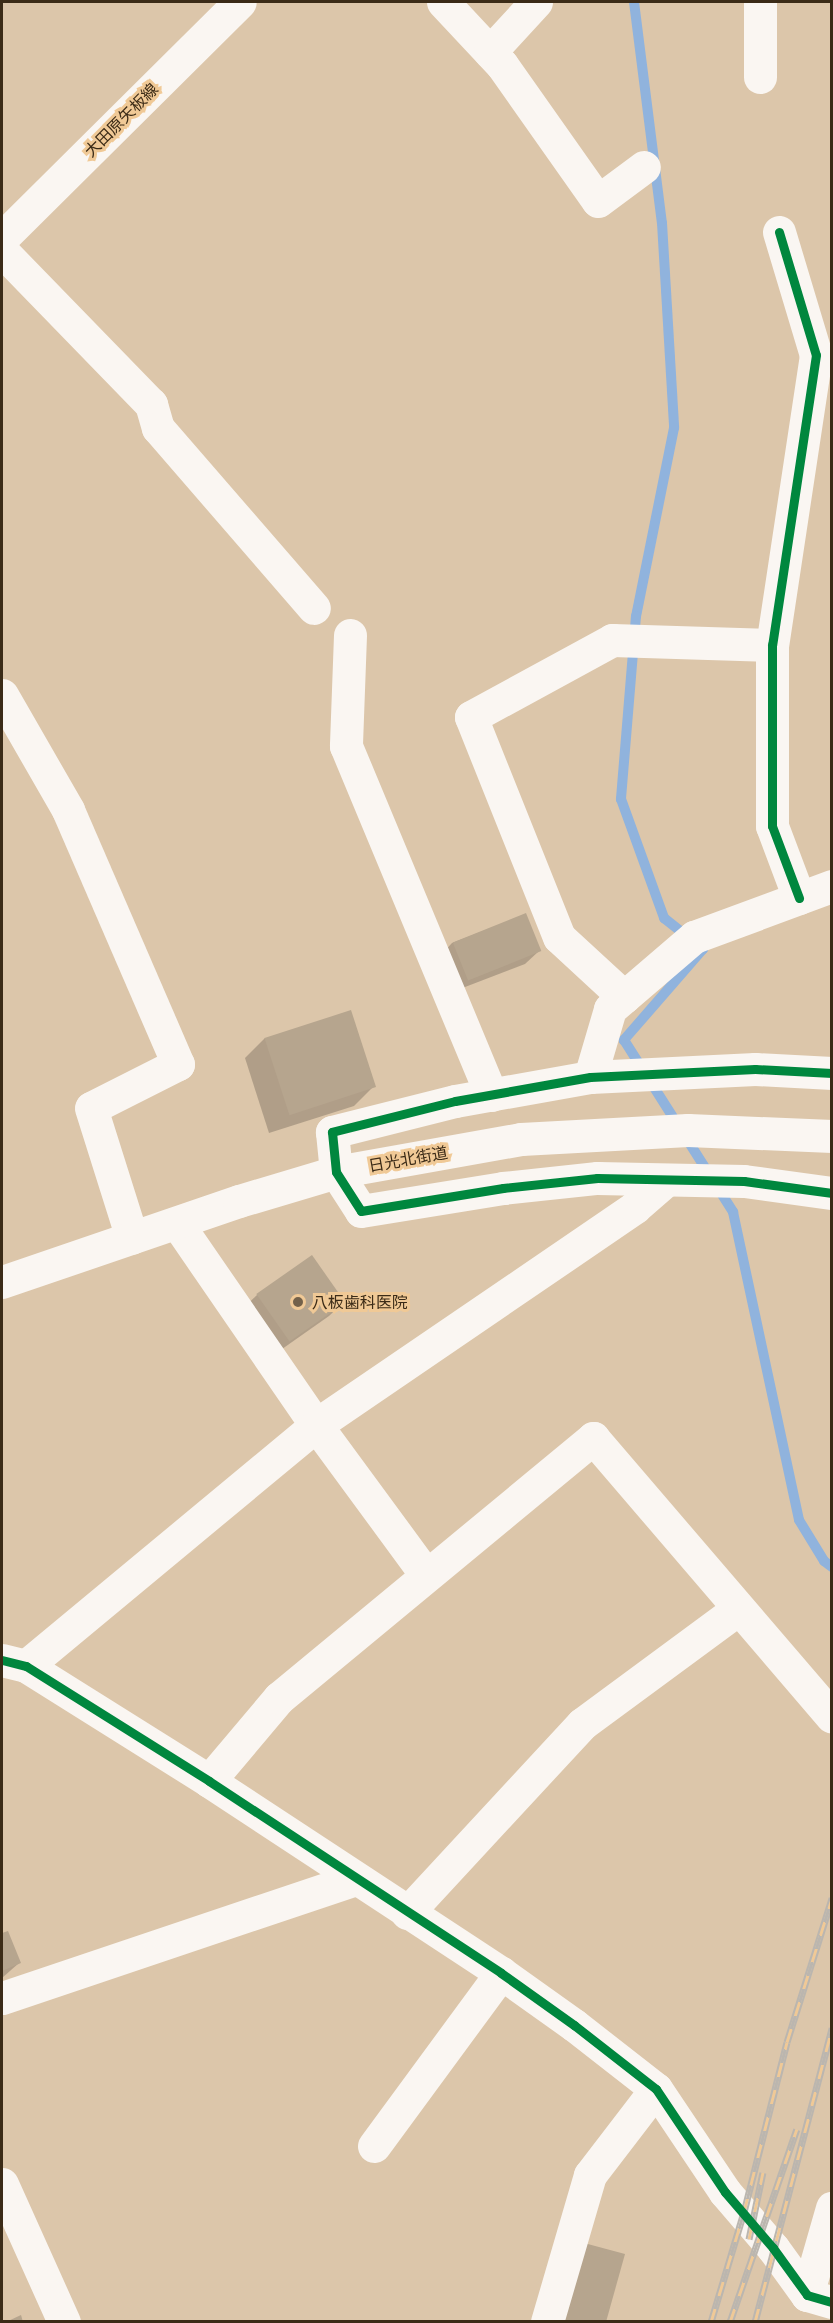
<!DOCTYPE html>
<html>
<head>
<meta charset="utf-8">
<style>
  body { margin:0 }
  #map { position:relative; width:833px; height:2323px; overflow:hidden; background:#dcc6aa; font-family:"IBM Plex Serif","Noto Sans JP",serif }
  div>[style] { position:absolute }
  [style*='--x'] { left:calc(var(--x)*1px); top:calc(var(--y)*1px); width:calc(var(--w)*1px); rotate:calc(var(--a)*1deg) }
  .shadow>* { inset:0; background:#0003 }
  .stream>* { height:10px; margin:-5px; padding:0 5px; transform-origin:5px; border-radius:5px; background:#90b3dd }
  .building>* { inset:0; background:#b6a58e; transform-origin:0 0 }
  .minor>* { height:33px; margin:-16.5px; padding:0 16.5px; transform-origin:16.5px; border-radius:16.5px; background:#faf6f2 }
  .major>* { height:33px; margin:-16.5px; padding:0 16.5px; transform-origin:16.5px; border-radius:16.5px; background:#faf6f2 }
  .highway>* { height:33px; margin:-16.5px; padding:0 16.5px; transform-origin:16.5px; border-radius:16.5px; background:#faf6f2 }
  .rail>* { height:7px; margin-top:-3.5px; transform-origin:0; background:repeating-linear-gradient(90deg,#f0c996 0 14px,#bbb6af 0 28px); box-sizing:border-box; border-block:2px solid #bbb6af }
  .cycleway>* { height:9px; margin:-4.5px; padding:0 4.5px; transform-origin:4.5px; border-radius:4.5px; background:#00873e }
  .dots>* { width:16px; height:16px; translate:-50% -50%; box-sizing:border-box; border:3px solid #f0c996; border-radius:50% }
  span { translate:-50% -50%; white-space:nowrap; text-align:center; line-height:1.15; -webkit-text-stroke:6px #f0c996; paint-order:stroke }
  .street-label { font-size:16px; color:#3b2b17 }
  .poi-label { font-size:16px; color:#3b2b17 }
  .left { translate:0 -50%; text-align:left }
  .frame { position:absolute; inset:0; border:3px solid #3b2b17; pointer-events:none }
</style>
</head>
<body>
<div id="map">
  <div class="shadow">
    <i style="clip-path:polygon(525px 915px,539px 951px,525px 964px,452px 992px,439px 957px,452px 943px)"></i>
    <i style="clip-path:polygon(265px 1038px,374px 1086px,354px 1106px,269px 1133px,245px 1058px)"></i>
    <i style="clip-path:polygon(312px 1258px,343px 1303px,329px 1316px,275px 1354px,243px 1308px,257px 1295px)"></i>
    <i style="clip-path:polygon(8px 1933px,19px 1963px,2px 1978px,2px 1935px)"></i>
  </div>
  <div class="stream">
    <i style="--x:634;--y:2;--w:223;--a:82.8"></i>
    <i style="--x:662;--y:223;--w:205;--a:86.6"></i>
    <i style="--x:674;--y:428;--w:192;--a:101.4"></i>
    <i style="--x:636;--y:616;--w:184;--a:94.7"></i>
    <i style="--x:621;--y:799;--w:127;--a:70.1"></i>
    <i style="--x:664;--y:918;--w:50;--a:38.5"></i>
    <i style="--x:703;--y:949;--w:121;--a:131"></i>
    <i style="--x:624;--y:1040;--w:204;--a:57.6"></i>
    <i style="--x:733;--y:1212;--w:315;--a:77.9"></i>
    <i style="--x:799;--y:1520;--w:48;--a:58.6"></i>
    <i style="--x:824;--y:1561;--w:10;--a:37"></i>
  </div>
  <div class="building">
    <i style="left:526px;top:913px;width:41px;height:79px;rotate:68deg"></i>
    <i style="left:351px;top:1010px;width:81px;height:91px;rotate:72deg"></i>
    <i style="left:312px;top:1255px;width:58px;height:68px;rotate:55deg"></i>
    <i style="clip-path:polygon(8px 1931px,21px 1963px,2px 1971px,2px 1933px)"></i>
    <i style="clip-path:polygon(584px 2243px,625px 2254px,606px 2322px,563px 2321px)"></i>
    <i style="clip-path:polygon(21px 2315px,23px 2322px,6px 2322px)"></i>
  </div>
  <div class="minor">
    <i style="--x:443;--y:2;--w:86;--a:46.9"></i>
    <i style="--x:502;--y:65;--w:166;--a:54.8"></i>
    <i style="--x:598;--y:201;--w:57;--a:-36.5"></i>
    <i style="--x:760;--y:2;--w:75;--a:90"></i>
    <i style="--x:490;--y:52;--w:68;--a:-47.4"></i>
    <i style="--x:779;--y:232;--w:128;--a:73.3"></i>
    <i style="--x:816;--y:355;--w:293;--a:98.6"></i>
    <i style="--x:772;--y:645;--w:181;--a:90"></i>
    <i style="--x:772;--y:826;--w:77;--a:69.4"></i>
    <i style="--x:2;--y:251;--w:214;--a:45.8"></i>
    <i style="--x:151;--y:404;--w:25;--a:74"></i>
    <i style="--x:158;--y:428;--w:238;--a:49.1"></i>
    <i style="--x:350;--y:635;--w:111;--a:92.1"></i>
    <i style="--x:346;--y:746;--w:378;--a:67.4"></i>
    <i style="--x:2;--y:695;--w:133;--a:60.1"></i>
    <i style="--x:68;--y:810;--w:277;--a:66.6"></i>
    <i style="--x:178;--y:1064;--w:97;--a:153.2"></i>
    <i style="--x:91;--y:1108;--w:136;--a:72.5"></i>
    <i style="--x:624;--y:997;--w:88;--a:-137.3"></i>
    <i style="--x:559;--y:937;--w:237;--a:-111.8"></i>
    <i style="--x:471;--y:717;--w:161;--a:-28.6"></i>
    <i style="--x:612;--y:640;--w:160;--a:1.8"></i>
    <i style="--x:832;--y:1073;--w:77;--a:-177"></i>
    <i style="--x:755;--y:1069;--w:165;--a:177.2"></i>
    <i style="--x:590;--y:1077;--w:137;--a:169.9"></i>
    <i style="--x:455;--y:1101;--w:127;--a:165.9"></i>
    <i style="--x:332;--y:1132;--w:40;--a:84.3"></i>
    <i style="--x:336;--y:1172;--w:46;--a:57.3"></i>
    <i style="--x:361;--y:1211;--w:144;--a:-9.2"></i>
    <i style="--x:503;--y:1188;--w:95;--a:-6.1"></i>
    <i style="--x:597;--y:1178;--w:147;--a:1.2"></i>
    <i style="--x:744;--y:1181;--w:89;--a:7.8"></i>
    <i style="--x:590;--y:1077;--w:71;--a:-73.6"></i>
    <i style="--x:610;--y:1009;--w:111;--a:-40.6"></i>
    <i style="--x:694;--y:937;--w:147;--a:-20.3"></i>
    <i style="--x:177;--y:1223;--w:245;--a:55.5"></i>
    <i style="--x:316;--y:1425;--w:186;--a:53.7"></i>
    <i style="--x:2;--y:1660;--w:25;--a:14"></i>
    <i style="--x:26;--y:1666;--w:216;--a:32.1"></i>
    <i style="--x:209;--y:1781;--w:349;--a:33.3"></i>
    <i style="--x:501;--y:1973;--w:90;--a:35.5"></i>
    <i style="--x:574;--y:2025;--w:104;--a:38"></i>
    <i style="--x:656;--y:2089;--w:124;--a:56.2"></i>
    <i style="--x:725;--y:2192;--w:74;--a:49.4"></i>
    <i style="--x:773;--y:2248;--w:58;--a:54.1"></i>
    <i style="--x:807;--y:2295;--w:26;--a:16"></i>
    <i style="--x:26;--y:1666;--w:377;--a:-39.7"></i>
    <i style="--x:316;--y:1425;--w:386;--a:-34.3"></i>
    <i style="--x:635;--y:1207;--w:40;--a:-41"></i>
    <i style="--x:209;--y:1781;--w:109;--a:-49.9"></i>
    <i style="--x:279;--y:1698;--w:408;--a:-39.6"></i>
    <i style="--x:593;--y:1438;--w:367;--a:49.4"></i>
    <i style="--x:407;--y:1913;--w:258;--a:-47.2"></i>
    <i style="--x:582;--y:1724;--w:194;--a:-36.4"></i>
    <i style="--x:2;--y:1998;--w:373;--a:-18.6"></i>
    <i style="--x:374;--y:2146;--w:215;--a:-53.7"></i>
    <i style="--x:807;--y:2295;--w:91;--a:-74"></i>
    <i style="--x:547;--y:2322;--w:153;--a:-73.7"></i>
    <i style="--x:590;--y:2175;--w:108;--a:-52.5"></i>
  </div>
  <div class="major">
    <i style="--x:2;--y:238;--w:335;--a:-44.8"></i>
    <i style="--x:2;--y:2184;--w:151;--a:65.8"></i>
  </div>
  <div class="highway">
    <i style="--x:2;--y:1282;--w:250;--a:-18.9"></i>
    <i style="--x:239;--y:1201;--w:101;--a:-16.6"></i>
    <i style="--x:336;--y:1172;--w:188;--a:-10.1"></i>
    <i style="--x:521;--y:1139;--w:167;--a:-3.1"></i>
    <i style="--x:688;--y:1130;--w:144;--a:2.4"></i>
  </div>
  <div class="rail">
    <i style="--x:749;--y:2239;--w:68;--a:-78.2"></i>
    <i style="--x:711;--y:2322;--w:115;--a:-73.3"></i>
    <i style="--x:744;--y:2212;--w:175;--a:-75.8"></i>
    <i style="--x:787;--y:2042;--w:151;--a:-72.6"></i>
    <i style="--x:730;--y:2322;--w:204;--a:-70.9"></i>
    <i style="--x:755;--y:2322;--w:304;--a:-75.3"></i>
  </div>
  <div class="cycleway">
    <i style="--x:779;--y:232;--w:128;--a:73.3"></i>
    <i style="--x:816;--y:355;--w:293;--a:98.6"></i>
    <i style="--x:772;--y:645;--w:181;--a:90"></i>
    <i style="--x:772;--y:826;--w:77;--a:69.4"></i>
    <i style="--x:832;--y:1073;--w:77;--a:-177"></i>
    <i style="--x:755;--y:1069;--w:165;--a:177.2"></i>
    <i style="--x:590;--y:1077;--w:137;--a:169.9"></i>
    <i style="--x:455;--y:1101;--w:127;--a:165.9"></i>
    <i style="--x:332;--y:1132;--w:40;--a:84.3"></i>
    <i style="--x:336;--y:1172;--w:46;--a:57.3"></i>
    <i style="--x:361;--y:1211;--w:144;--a:-9.2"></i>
    <i style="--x:503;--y:1188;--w:95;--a:-6.1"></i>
    <i style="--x:597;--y:1178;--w:147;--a:1.2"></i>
    <i style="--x:744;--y:1181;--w:89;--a:7.8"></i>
    <i style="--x:2;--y:1660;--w:25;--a:14"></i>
    <i style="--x:26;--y:1666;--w:216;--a:32.1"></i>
    <i style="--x:209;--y:1781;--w:349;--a:33.3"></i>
    <i style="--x:501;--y:1973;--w:90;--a:35.5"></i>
    <i style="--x:574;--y:2025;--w:104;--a:38"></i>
    <i style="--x:656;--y:2089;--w:124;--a:56.2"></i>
    <i style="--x:725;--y:2192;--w:74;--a:49.4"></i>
    <i style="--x:773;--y:2248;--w:58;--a:54.1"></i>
    <i style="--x:807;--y:2295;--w:26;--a:16"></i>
  </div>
  <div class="dots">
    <i style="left:298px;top:1302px;background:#73614a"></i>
  </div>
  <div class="street-label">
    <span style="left:121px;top:120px;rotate:-45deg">大田原矢板線</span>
    <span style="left:408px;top:1159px;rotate:-10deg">日光北街道</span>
  </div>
  <div class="poi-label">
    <span class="left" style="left:312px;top:1302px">八板歯科医院</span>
  </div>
  <div class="frame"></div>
</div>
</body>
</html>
